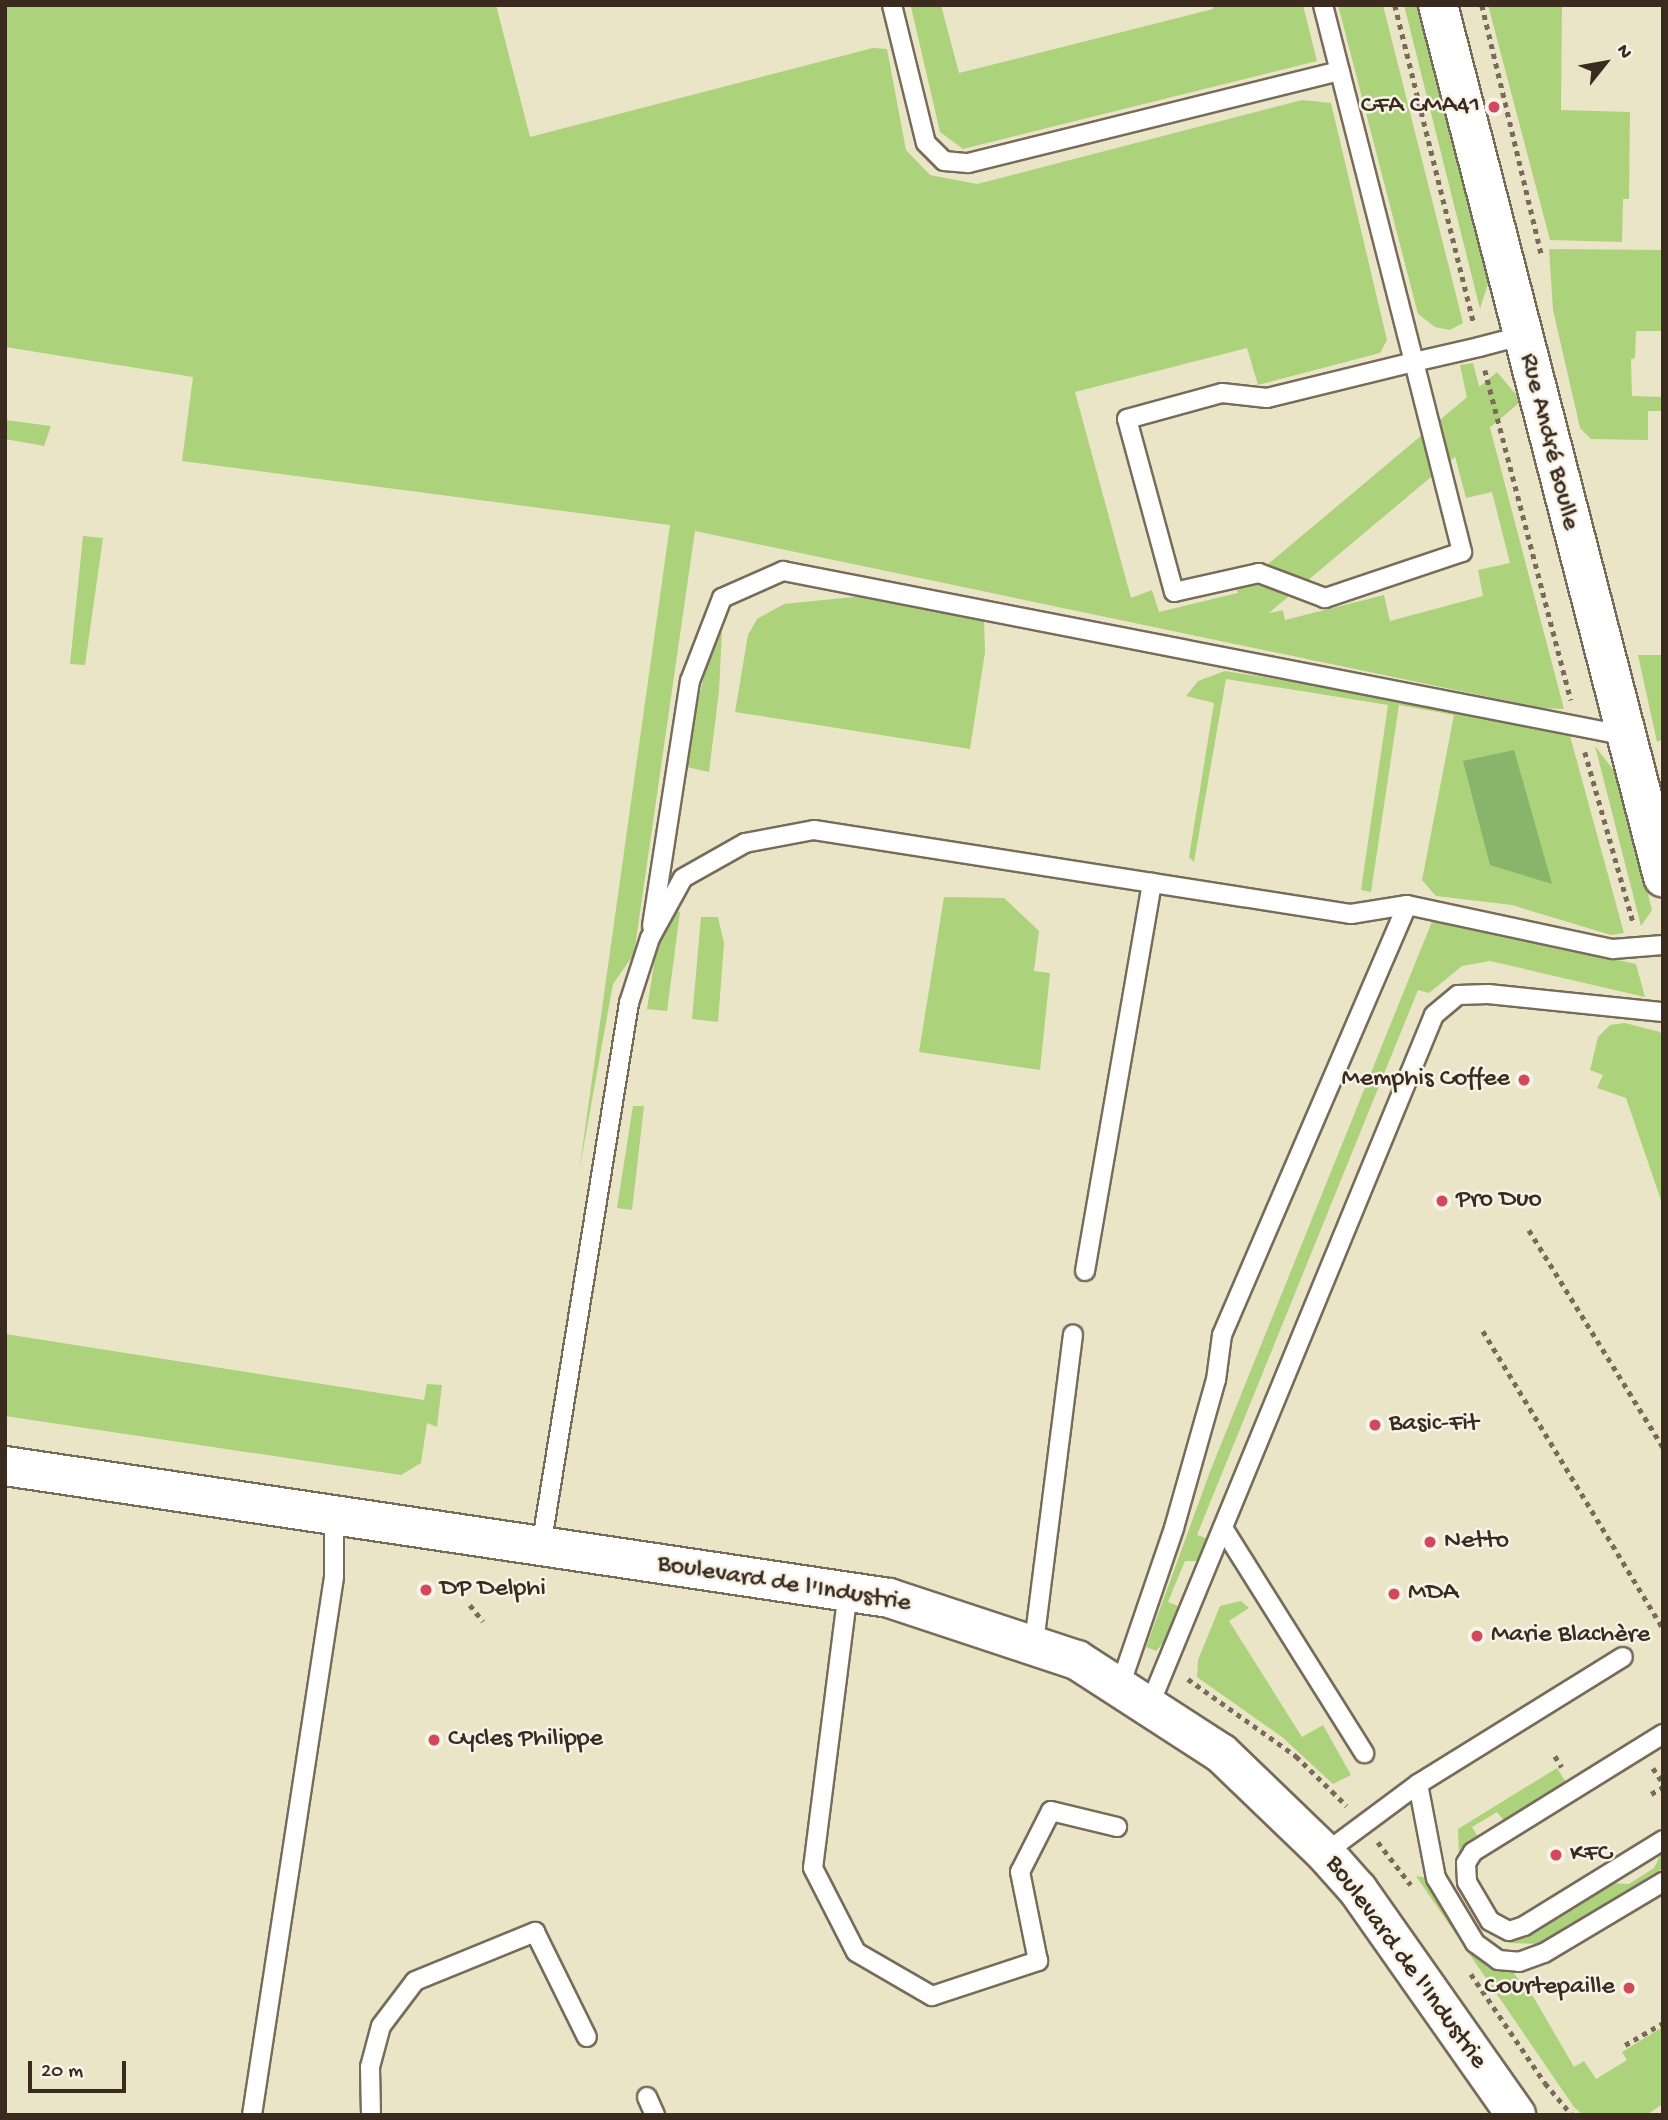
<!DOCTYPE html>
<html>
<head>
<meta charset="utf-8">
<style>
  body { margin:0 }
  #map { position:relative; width:1668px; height:2120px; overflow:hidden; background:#ebe5c8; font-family:"Gochi Hand",sans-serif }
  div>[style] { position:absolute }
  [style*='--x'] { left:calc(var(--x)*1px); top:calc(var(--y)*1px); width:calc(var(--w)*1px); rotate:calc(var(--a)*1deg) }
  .green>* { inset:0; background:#acd27c; transform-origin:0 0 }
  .forest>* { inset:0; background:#89b46c }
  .path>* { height:4.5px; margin-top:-2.25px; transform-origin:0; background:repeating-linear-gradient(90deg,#796b5a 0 5px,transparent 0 10px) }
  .roads { filter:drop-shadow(2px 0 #796b5a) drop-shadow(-2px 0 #796b5a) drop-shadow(0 2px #796b5a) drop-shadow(0 -2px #796b5a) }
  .lane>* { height:18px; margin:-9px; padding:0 9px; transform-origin:9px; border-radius:9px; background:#fff }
  .secondary>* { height:38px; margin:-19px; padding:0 19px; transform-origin:19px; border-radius:19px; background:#fff }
  .primary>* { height:38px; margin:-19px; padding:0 19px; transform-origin:19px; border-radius:19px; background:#fff }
  .dots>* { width:19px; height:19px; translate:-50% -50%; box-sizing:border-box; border:4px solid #f7f3e8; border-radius:50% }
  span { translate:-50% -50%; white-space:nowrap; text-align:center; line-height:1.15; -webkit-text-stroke:5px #f7f3e8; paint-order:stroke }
  .poi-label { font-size:26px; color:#3b2a1e }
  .right { translate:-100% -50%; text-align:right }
  .left { translate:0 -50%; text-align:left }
  .street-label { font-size:26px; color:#3b2a1e }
  .frame { position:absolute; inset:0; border:7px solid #3b2a1e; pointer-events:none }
  .north { position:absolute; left:1570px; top:28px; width:70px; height:70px; -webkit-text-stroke:5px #f7f3e8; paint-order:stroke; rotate:59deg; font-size:19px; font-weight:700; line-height:28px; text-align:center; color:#3b2a1e }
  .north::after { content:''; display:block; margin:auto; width:24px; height:32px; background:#3b2a1e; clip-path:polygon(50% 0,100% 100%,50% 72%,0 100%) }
  .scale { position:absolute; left:28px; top:2061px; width:98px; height:32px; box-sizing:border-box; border:4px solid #3b2a1e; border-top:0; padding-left:9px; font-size:21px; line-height:24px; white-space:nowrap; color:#3b2a1e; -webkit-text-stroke:5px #f7f3e8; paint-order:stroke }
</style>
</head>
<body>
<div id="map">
  <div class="green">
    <i style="clip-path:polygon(5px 5px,496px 5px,530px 137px,873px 48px,887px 49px,906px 150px,930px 175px,977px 184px,1302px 100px,1331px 103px,1387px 340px,1380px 353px,1258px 385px,1247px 348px,1075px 392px,1131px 598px,1152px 590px,1159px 612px,1254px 589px,1261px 615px,1283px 610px,1285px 620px,1384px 595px,1390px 621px,1483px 596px,1478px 570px,1510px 563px,1492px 492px,1466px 498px,1451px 441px,1475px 435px,1460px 365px,1473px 363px,1564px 709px,1541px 708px,695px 531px,634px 954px,613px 984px,579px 1172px,670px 525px,182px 461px,193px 377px,5px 347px)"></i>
    <i style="clip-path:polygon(941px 5px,959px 73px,1213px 9px,1213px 5px,1303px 5px,1317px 61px,963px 149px,940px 132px,911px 7px)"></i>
    <i style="clip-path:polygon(1338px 5px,1383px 5px,1463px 323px,1450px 330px,1435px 327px,1418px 314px)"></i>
    <i style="clip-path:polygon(1404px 5px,1421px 5px,1491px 274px,1480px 309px)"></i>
    <i style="clip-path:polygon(1488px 5px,1562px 5px,1561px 110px,1630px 112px,1629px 199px,1623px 199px,1622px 242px,1550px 240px)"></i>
    <i style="clip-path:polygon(1549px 249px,1663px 250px,1663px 331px,1636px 331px,1635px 358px,1631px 359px,1632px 396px,1663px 397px,1663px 411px,1648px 411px,1648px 440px,1591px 439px,1580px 428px,1553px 310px)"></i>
    <i style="left:1497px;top:372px;width:38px;height:340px;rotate:50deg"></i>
    <i style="clip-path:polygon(5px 420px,51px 426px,44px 446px,5px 439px)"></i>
    <i style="clip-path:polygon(83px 536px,103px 538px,85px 665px,70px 664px)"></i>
    <i style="clip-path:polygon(873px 595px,984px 621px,985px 652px,970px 749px,735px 712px,748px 635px,757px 619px,784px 604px)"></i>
    <i style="clip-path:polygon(722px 630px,719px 691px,709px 772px,682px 766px,715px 631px)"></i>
    <i style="clip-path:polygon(1638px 655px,1663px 655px,1663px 739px,1657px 742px)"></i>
    <i style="clip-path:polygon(1225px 671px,1359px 692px,1570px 736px,1624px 933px,1611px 935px,1512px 905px,1436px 896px,1422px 880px,1454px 715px,1399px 705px,1371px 892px,1361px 890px,1388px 705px,1226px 679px,1194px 862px,1189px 857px,1214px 703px,1186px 696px,1198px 681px)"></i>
    <i style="clip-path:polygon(1595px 746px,1618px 776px,1652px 910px,1641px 926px)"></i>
    <i style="clip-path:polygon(944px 897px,1004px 898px,1039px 931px,1034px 971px,1050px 973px,1040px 1070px,919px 1052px)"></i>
    <i style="clip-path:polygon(672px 910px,680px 912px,667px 1011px,647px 1009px,656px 951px)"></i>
    <i style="clip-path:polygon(701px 917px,718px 917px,724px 943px,718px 1022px,692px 1019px)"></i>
    <i style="clip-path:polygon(1433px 919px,1636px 964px,1645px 997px,1490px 961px,1462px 966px,1429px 993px,1418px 990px,1197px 1535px,1209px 1539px,1202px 1561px,1185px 1561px,1168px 1602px,1183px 1608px,1174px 1631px,1156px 1651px,1146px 1647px,1211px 1469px)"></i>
    <i style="clip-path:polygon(1625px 1023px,1660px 1032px,1663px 1041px,1663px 1206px,1626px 1098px,1597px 1088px,1603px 1075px,1590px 1070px,1598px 1037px,1610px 1025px)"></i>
    <i style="clip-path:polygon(633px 1106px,644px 1106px,632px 1210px,617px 1208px)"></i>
    <i style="clip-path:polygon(5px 1334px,424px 1400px,427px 1384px,442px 1385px,437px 1427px,427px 1423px,421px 1463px,401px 1475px,5px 1416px)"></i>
    <i style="clip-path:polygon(1241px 1601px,1249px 1608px,1229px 1621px,1302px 1737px,1323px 1725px,1351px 1775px,1333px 1784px,1282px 1737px,1197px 1677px,1198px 1660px,1220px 1606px)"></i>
    <i style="clip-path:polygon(1557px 1768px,1567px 1784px,1506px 1823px,1497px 1812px,1472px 1827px,1479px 1839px,1459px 1856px,1458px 1829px)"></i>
    <i style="clip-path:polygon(1663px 1850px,1663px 1868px,1540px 1944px,1508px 1943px,1510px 1936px,1608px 1883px,1629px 1884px,1654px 1868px)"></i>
    <i style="clip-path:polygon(1416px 1876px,1428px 1878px,1492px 1962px,1511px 1970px,1534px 1998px,1574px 2067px,1584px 2061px,1596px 2079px,1627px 2060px,1622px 2052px,1663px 2027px,1663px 2104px,1646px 2115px,1583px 2115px,1574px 2107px)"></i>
  </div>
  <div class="forest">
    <i style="clip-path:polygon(1514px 750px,1552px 884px,1490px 865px,1463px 761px)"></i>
  </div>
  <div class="path">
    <i style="--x:1395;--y:5;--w:329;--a:76.1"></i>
    <i style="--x:1482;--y:5;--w:259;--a:76.6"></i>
    <i style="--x:1485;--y:370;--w:341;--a:75.4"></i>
    <i style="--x:1585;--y:752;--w:177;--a:74.2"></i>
    <i style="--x:1529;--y:1230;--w:255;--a:58.3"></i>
    <i style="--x:1483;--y:1331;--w:347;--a:58.8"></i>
    <i style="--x:470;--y:1605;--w:21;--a:51"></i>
    <i style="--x:1188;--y:1679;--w:133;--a:35.5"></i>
    <i style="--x:1296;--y:1756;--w:71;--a:44.4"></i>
    <i style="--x:1555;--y:1756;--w:13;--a:58"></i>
    <i style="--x:1653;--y:1768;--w:18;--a:56"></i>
    <i style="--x:1651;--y:1794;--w:14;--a:-30"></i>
    <i style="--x:1378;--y:1842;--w:54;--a:52.5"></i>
    <i style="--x:1471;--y:1974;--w:132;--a:55.8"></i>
    <i style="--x:1545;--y:2083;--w:42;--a:49.8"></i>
    <i style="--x:1625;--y:2045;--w:44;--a:-30.1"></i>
  </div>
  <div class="roads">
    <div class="lane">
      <i style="--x:892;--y:5;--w:142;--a:76.2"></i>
      <i style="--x:926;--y:143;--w:25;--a:45"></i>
      <i style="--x:944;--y:161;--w:24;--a:5"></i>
      <i style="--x:968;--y:163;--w:383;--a:-13.9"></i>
      <i style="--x:1323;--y:5;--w:368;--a:75.7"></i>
      <i style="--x:1414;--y:362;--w:196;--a:75.8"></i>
      <i style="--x:1462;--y:552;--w:145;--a:161.4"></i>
      <i style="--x:1325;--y:598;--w:71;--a:-159.3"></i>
      <i style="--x:1259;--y:573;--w:87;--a:167.4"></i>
      <i style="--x:1174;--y:592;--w:179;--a:-105.2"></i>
      <i style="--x:1127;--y:419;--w:98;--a:-15.3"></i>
      <i style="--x:1222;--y:393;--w:45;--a:6.3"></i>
      <i style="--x:1267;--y:398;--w:151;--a:-13.8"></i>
      <i style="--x:1414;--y:362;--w:67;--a:-13"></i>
      <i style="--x:1479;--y:347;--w:43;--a:-14.7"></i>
      <i style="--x:652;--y:926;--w:248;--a:-81.2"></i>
      <i style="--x:690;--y:681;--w:89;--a:-68.9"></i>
      <i style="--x:722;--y:598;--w:67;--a:-23.9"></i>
      <i style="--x:783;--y:571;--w:856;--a:11.05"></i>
      <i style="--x:1085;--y:1271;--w:394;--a:-80.2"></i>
      <i style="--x:1223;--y:1528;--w:266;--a:57.9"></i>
      <i style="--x:541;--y:1547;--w:551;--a:-80.81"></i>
      <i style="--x:629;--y:1003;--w:68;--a:-72.1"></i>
      <i style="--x:650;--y:938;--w:68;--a:-61.2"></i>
      <i style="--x:683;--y:878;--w:71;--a:-29.4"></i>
      <i style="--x:745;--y:843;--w:70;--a:-10.7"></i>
      <i style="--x:814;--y:830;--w:544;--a:8.89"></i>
      <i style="--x:1351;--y:914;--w:57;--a:-9.1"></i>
      <i style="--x:1407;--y:905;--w:211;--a:12.1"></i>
      <i style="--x:1613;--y:949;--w:50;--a:-4.6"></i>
      <i style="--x:848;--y:1591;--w:279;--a:97.2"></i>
      <i style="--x:813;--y:1868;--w:94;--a:62.9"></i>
      <i style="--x:856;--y:1952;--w:88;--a:30.1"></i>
      <i style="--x:932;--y:1996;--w:112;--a:-18.3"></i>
      <i style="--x:1038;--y:1961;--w:91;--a:-101.4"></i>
      <i style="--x:1020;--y:1872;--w:68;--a:-63.1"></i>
      <i style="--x:1051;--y:1811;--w:68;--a:13.6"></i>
      <i style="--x:1034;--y:1643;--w:311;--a:-82.8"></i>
      <i style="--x:1120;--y:1686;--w:167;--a:-71.1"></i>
      <i style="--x:1174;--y:1528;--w:154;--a:-74.2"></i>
      <i style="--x:1216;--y:1380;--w:45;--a:-82.4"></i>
      <i style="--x:1222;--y:1335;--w:468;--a:-66.7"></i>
      <i style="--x:1150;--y:1704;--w:745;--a:-67.6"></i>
      <i style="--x:1434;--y:1015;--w:31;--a:-40"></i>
      <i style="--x:1458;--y:995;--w:30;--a:-2"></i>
      <i style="--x:1488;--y:994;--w:176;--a:5.9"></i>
      <i style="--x:1663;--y:1734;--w:224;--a:148.2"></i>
      <i style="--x:1473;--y:1852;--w:13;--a:122"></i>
      <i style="--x:1466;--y:1863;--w:19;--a:87"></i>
      <i style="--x:1467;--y:1882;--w:45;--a:59.5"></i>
      <i style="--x:1490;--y:1921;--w:21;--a:28"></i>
      <i style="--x:1509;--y:1931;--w:16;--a:-18"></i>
      <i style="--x:1524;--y:1926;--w:163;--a:-31.7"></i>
      <i style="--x:1418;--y:1784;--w:96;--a:79.2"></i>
      <i style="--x:1436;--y:1878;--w:76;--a:59"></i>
      <i style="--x:1475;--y:1943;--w:29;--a:36"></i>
      <i style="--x:1498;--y:1960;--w:21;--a:5"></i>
      <i style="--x:1519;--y:1962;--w:27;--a:-20"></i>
      <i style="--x:1544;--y:1953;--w:139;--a:-30.8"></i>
      <i style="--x:1325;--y:1853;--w:116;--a:-36.6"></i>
      <i style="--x:1418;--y:1784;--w:241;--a:-31.8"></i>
      <i style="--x:647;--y:2097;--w:20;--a:66"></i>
      <i style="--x:252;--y:2115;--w:544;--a:-81.33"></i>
      <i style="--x:334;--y:1577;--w:61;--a:-90"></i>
      <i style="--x:371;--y:2115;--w:48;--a:-91.2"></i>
      <i style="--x:370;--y:2067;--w:42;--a:-75"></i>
      <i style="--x:381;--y:2026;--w:56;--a:-52.9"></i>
      <i style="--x:415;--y:1981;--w:130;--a:-22.2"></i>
      <i style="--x:535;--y:1932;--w:117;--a:63.7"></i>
    </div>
    <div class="secondary">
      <i style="--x:1438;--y:5;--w:901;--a:75.53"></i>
    </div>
    <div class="primary">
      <i style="--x:5;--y:1466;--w:894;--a:8.49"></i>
      <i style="--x:889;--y:1598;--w:198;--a:18.3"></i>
      <i style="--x:1077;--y:1660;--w:171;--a:32.9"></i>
      <i style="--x:1221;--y:1753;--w:144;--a:43.9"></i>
      <i style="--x:1325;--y:1853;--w:50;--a:48.3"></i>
      <i style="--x:1358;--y:1890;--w:275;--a:54.9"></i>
    </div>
  </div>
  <div class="dots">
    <i style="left:1494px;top:107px;background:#d1495b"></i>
    <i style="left:1524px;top:1080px;background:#d1495b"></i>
    <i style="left:1442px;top:1201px;background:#d1495b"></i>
    <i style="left:1375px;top:1425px;background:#d1495b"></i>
    <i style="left:1430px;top:1542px;background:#d1495b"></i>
    <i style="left:426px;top:1590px;background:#d1495b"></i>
    <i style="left:1394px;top:1594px;background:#d1495b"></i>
    <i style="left:1477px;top:1636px;background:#d1495b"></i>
    <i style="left:434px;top:1740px;background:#d1495b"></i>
    <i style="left:1556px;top:1855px;background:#d1495b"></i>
    <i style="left:1629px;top:1988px;background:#d1495b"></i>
  </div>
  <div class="poi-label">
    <span class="right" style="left:1480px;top:107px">CFA CMA41</span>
    <span class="right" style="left:1510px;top:1080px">Memphis Coffee</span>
    <span class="left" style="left:1456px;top:1201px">Pro Duo</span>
    <span class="left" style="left:1389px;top:1425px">Basic-Fit</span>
    <span class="left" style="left:1444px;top:1542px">Netto</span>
    <span class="left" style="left:440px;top:1590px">DP Delphi</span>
    <span class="left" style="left:1408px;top:1594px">MDA</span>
    <span class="left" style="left:1491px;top:1636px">Marie Blachère</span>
    <span class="left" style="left:448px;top:1740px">Cycles Philippe</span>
    <span class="left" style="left:1570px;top:1855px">KFC</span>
    <span class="right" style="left:1615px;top:1988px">Courtepaille</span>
  </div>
  <div class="street-label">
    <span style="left:1548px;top:442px;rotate:76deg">Rue André Boulle</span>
    <span style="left:784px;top:1585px;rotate:9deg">Boulevard de l'Industrie</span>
    <span style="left:1405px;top:1963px;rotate:54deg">Boulevard de l'Industrie</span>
  </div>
  <div class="frame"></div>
  <div class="north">N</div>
  <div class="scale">20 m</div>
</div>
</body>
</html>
